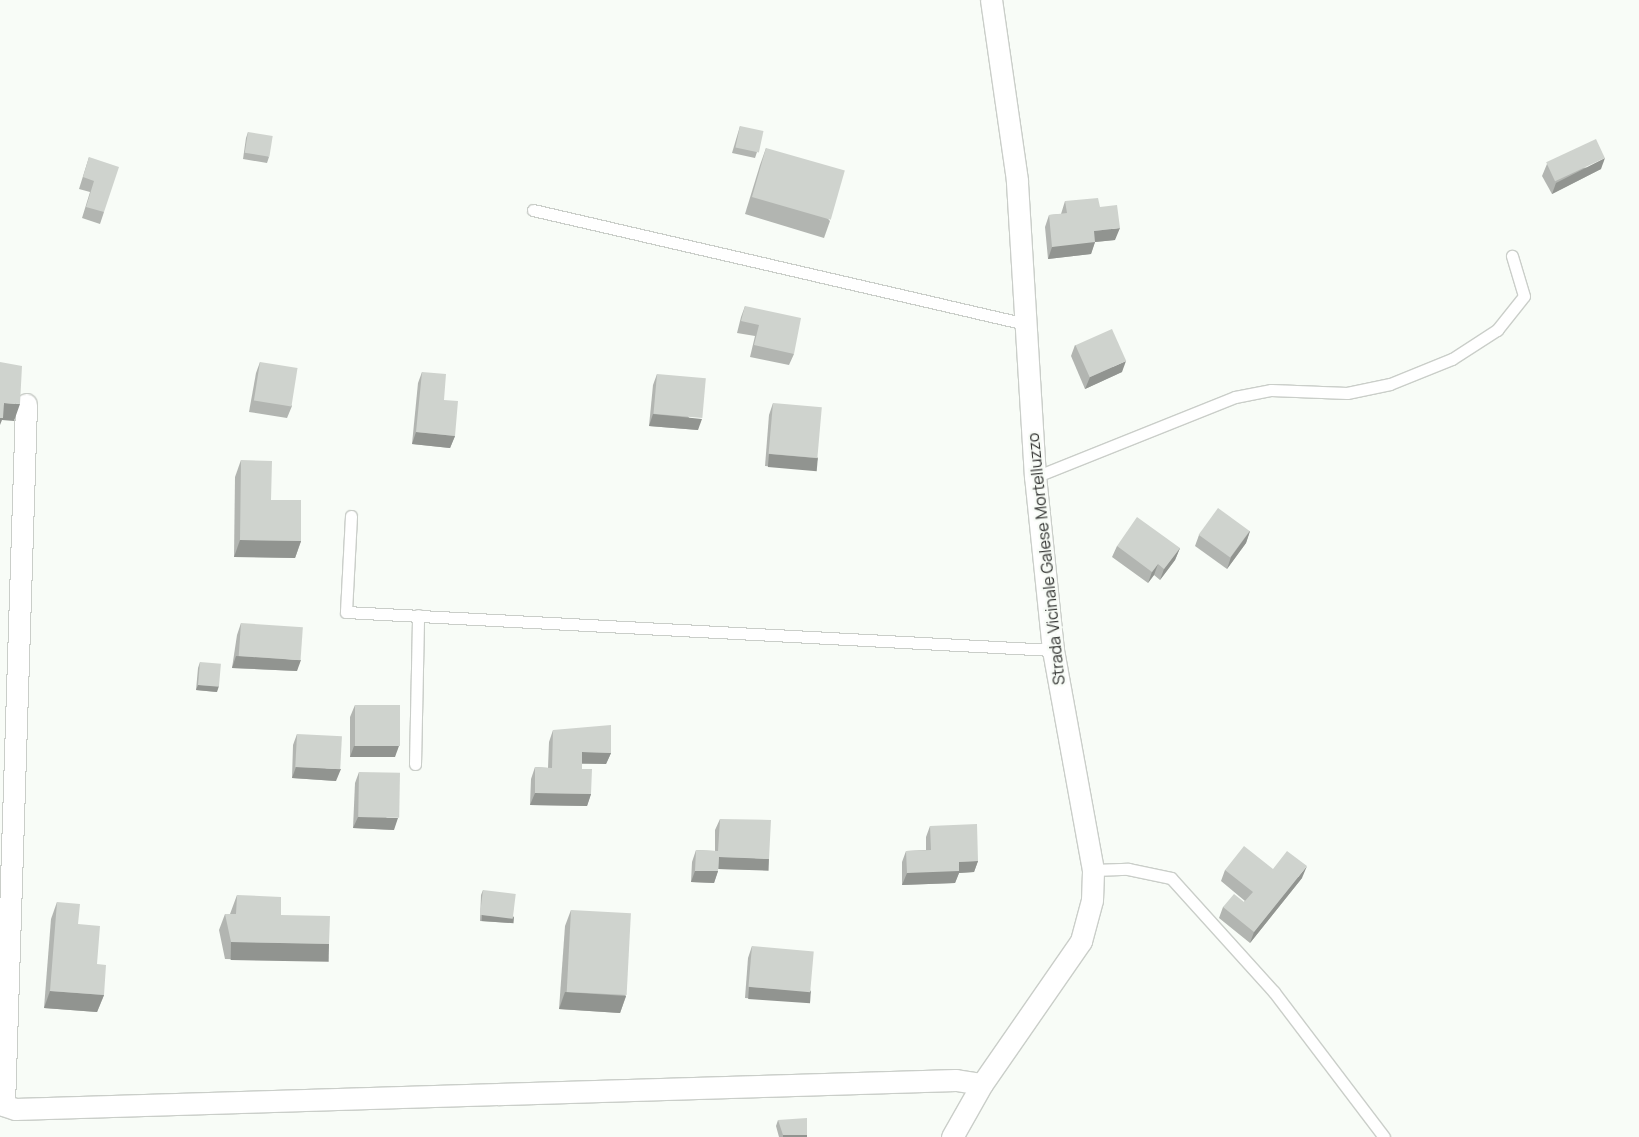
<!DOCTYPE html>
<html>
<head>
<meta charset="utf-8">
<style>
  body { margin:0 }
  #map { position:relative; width:1639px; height:1137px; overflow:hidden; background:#f8fcf7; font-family:Manrope,sans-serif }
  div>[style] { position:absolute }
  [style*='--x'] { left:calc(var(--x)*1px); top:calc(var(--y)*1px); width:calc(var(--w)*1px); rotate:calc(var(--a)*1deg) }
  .roads { filter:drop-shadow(1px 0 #cacec9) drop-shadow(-1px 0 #cacec9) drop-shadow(0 1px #cacec9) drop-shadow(0 -1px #cacec9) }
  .lane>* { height:11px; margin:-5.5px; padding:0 5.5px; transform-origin:5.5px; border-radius:5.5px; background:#fff }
  .street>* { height:21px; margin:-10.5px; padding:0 10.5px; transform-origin:10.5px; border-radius:10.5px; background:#fff }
  .wall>* { inset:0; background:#b2b5b1 }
  .shaded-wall>* { inset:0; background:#919490; transform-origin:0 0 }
  .building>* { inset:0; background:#cfd3ce; transform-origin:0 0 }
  span { translate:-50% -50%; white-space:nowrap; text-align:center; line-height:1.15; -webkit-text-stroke:4.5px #f8fcf7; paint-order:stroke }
  .street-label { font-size:16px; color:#2f302e }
</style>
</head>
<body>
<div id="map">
  <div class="roads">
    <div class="lane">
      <i style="--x:533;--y:210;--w:506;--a:13.02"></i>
      <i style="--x:1035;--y:477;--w:215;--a:-21.8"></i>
      <i style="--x:1235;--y:397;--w:37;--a:-11"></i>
      <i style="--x:1271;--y:390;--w:76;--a:2.3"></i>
      <i style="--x:1347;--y:393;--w:44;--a:-11.8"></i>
      <i style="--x:1390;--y:384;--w:67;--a:-22"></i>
      <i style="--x:1452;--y:359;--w:54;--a:-32.8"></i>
      <i style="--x:1497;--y:330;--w:43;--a:-51.5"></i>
      <i style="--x:1524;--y:296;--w:42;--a:-106.7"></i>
      <i style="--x:351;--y:516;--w:96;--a:93"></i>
      <i style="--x:346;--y:612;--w:708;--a:3.08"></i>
      <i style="--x:415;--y:764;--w:149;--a:-88.8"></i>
      <i style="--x:1093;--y:870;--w:35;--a:-2"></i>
      <i style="--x:1128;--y:869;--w:44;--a:11.8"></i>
      <i style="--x:1171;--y:878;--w:154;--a:47.9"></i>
      <i style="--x:1274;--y:992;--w:182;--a:52.8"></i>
    </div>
    <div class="street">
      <i style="--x:0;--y:1104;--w:16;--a:18"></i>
      <i style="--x:15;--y:1109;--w:941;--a:-1.77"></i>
      <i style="--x:956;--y:1080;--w:26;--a:9"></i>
      <i style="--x:4;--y:1105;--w:701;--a:-88.2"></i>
      <i style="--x:952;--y:1137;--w:61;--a:-60.5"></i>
      <i style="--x:982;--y:1084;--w:174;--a:-55.3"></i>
      <i style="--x:1081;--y:941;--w:42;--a:-75"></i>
      <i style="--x:1092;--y:900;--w:30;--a:-88"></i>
      <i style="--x:1093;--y:870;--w:224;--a:-100.3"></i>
      <i style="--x:1053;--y:650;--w:174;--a:-95.9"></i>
      <i style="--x:1035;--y:477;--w:298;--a:-93.5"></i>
      <i style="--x:1017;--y:180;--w:182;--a:-98.2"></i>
    </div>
  </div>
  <div class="wall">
    <i style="clip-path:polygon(740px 126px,757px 152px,755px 158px,732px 153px)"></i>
    <i style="clip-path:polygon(248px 132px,269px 157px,267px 163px,243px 159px,246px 138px)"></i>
    <i style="clip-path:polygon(766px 148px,830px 221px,824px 238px,745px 214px,760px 165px)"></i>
    <i style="clip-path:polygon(89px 157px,104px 212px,100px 224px,82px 218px,90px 192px,79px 189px)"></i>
    <i style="clip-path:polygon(1547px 164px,1601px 169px,1552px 194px,1542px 176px)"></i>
    <i style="clip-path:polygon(1065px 201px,1100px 207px,1115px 240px,1095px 242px,1091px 254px,1048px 259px,1045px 227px,1049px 215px,1061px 214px)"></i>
    <i style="clip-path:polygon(745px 306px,794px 354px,789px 365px,750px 357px,755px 336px,737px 333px,741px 317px)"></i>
    <i style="clip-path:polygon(1075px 345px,1122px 372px,1085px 389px,1071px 356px)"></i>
    <i style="clip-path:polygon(260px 362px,292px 406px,287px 418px,249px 412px,256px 373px)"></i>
    <i style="clip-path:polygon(422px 372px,444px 400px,455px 436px,450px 448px,412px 444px,418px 383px)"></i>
    <i style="clip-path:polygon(657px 374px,698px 430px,649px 426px,653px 385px)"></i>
    <i style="clip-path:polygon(773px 403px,818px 458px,814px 470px,765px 466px,769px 415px)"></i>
    <i style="clip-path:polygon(241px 460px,271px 500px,301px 541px,295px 558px,234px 557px,235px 477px)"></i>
    <i style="clip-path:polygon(1250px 531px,1246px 543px,1227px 569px,1195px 546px,1199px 535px)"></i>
    <i style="clip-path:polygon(1117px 546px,1180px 548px,1175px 560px,1160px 580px,1154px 575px,1148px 583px,1112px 557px)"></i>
    <i style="clip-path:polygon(241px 623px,297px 671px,232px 668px,237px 635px)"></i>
    <i style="clip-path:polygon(200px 662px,217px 692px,196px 690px,198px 668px)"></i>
    <i style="clip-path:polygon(355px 705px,395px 757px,350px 757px,350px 717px)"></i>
    <i style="clip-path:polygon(553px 730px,611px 753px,606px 764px,582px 764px,582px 769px,591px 794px,587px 806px,530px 805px,531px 779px,535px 767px,548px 768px,549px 742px)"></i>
    <i style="clip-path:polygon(297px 734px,336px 781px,292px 778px,293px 745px)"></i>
    <i style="clip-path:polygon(359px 772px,394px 830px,353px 828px,355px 783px)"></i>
    <i style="clip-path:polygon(720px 819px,765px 870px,718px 869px,718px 871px,714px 883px,691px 882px,692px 862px,696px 850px,715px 851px,715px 830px)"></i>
    <i style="clip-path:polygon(930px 826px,978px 861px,974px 872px,959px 873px,955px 883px,902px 885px,902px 862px,906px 851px,926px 850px,926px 837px)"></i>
    <i style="clip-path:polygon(1273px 869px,1302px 878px,1250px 943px,1219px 918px,1223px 907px,1244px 902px,1245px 901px,1221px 881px,1225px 870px)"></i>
    <i style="clip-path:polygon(483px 890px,514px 917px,512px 923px,480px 921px,481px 895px)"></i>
    <i style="clip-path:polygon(237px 895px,281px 915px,329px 944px,323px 961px,225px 959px,219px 930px,225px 914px,230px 914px)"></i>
    <i style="clip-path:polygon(57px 902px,78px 924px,104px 995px,97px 1012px,44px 1008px,51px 919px)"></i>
    <i style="clip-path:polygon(571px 910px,626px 996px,620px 1013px,559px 1009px,565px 926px)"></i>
    <i style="clip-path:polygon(752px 946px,811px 991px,807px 1002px,745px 998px,748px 958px)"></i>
    <i style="clip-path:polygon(778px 1120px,806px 1137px,779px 1137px,776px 1126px)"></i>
  </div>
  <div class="shaded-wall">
    <i style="clip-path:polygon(1605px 158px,1601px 169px,1552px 194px,1556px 183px)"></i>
    <i style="clip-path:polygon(1120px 228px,1115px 240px,1095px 242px,1091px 254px,1048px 259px,1052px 247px,1094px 231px)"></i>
    <i style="clip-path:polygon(1126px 361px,1122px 372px,1085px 389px,1090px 377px)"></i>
    <i style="clip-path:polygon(4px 403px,20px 404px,14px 421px,2px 420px,0 425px,0 414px)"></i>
    <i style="clip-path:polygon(653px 414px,702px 419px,698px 430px,649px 426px)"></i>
    <i style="clip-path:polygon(416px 432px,455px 436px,450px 448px,412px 444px)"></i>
    <i style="left:769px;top:454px;width:49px;height:13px;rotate:5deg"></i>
    <i style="clip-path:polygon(1250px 531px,1246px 543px,1227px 569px,1231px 557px)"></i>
    <i style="clip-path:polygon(240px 540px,301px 541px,295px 558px,234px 557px)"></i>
    <i style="clip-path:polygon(1180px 548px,1175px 560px,1160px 580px,1164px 569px)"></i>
    <i style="clip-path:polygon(1158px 564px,1154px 575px,1148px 583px,1152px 572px)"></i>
    <i style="clip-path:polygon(236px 656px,301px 660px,297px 671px,232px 668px)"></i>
    <i style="clip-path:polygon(198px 685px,219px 686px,217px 692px,196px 690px)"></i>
    <i style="clip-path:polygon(354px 746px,399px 746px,395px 757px,350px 757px)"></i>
    <i style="clip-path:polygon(582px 752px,611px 753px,606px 764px,578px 763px)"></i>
    <i style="clip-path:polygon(296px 767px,341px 769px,336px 781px,292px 778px)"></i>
    <i style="clip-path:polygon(535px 793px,591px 794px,587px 806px,530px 805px)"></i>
    <i style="clip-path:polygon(358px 817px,398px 818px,394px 830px,353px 828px)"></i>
    <i style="left:719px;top:857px;width:50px;height:12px;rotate:2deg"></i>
    <i style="clip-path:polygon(978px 861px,974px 872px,959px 873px,955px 883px,902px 885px,907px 873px,959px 862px)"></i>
    <i style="clip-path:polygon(1307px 866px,1302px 878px,1250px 943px,1254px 932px)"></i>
    <i style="clip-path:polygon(695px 871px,718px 871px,714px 883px,691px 882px)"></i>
    <i style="left:482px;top:915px;width:32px;height:6px;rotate:4deg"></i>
    <i style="left:231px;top:942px;width:98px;height:18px;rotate:1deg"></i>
    <i style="left:749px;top:987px;width:62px;height:12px;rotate:4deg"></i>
    <i style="clip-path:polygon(50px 991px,104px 995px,97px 1012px,44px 1008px)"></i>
    <i style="clip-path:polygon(565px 992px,626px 996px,620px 1013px,559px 1009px)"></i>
    <i style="left:783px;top:1135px;width:24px;height:2px"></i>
  </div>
  <div class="building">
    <i style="left:740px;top:126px;width:24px;height:22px;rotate:12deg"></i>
    <i style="left:248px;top:132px;width:25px;height:21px;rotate:9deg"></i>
    <i style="left:1596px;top:139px;width:21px;height:55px;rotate:65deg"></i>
    <i style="left:766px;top:148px;width:82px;height:51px;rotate:16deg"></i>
    <i style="clip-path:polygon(89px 157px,119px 167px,104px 212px,86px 207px,94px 181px,83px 177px)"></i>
    <i style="clip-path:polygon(1098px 198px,1100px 207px,1117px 205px,1120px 228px,1094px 231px,1095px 242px,1052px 247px,1049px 215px,1067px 213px,1065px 201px)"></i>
    <i style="clip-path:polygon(745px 306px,801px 318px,794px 354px,754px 345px,759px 325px,741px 321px)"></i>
    <i style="left:1112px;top:329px;width:35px;height:40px;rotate:66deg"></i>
    <i style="clip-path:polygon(0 362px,22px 366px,20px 404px,4px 403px,3px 418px,0 418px)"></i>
    <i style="left:260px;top:362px;width:38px;height:39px;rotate:9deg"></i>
    <i style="clip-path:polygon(422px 372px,446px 374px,444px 400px,458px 401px,455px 436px,416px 432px)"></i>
    <i style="left:657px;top:374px;width:49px;height:40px;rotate:5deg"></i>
    <i style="left:773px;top:403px;width:49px;height:51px;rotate:5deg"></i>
    <i style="clip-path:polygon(241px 460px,272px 461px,271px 500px,301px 500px,301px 541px,240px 540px)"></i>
    <i style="left:1218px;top:508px;width:39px;height:33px;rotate:36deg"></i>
    <i style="clip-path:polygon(1137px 517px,1180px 548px,1164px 569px,1158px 564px,1152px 572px,1117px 546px)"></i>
    <i style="left:241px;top:623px;width:62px;height:33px;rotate:4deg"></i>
    <i style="left:200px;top:662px;width:21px;height:23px;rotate:5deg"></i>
    <i style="left:355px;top:705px;width:45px;height:41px"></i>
    <i style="clip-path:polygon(611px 725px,611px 753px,582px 752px,582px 769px,592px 769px,591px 794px,535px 793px,535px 767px,552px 768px,553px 730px)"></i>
    <i style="left:297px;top:734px;width:45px;height:33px;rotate:3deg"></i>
    <i style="left:359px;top:772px;width:41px;height:45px;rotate:1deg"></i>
    <i style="clip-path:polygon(720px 819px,771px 820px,769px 859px,719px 857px,718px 871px,695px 871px,696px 850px,718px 851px)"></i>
    <i style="clip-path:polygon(977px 824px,978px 861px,959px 862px,959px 871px,907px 873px,906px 851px,931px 850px,930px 826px)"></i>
    <i style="clip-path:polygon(1244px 846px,1273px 869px,1287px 851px,1307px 866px,1254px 932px,1223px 907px,1234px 894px,1244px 902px,1253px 892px,1225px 870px)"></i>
    <i style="left:483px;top:890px;width:33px;height:25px;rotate:7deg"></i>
    <i style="clip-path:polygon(237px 895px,281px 897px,281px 915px,330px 916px,329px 944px,231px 942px,225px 914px,236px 914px)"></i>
    <i style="clip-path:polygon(57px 902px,80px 904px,78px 924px,100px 926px,97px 964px,106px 965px,104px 995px,50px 991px)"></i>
    <i style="left:571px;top:910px;width:60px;height:82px;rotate:3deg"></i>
    <i style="left:752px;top:946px;width:62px;height:41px;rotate:5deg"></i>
    <i style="clip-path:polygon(807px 1118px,807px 1135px,783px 1135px,778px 1120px)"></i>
  </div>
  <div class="street-label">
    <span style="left:1046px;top:559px;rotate:-96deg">Strada Vicinale Galese Mortelluzzo</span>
  </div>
</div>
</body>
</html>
